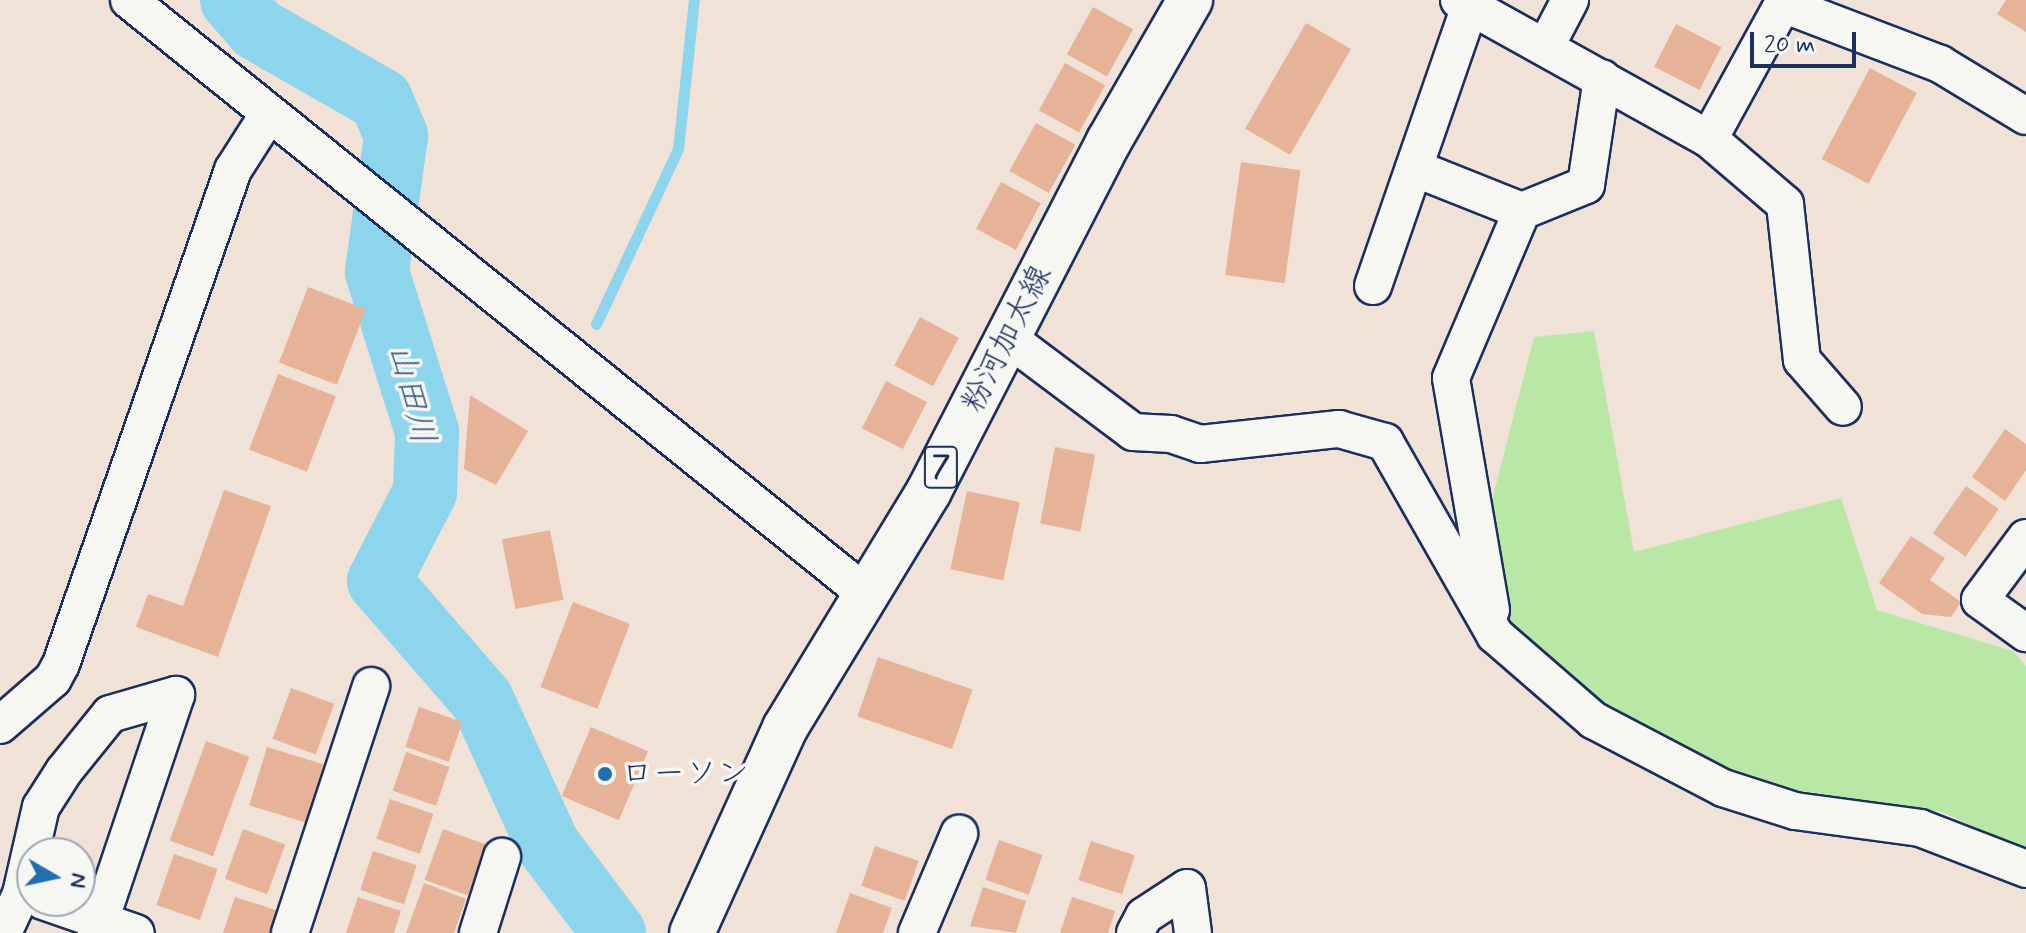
<!DOCTYPE html>
<html>
<head>
<meta charset="utf-8">
<style>
  body { margin:0 }
  #map { position:relative; width:2026px; height:933px; overflow:hidden; background:#f1e2d7; font-family:Mynerve,"Klee One",sans-serif }
  div>[style] { position:absolute }
  [style*='--x'] { left:calc(var(--x)*1px); top:calc(var(--y)*1px); width:calc(var(--w)*1px); rotate:calc(var(--a)*1deg) }
  .green>* { inset:0; background:#b8e7a6 }
  .stream>* { height:11px; margin:-5.5px; padding:0 5.5px; transform-origin:5.5px; border-radius:5.5px; background:#8cd5ed }
  .river>* { height:64px; margin:-32px; padding:0 32px; transform-origin:32px; border-radius:32px; background:#8cd5ed }
  .building>* { inset:0; background:#e6b398; transform-origin:0 0 }
  .roads { filter:drop-shadow(2px 0 #1b2f5e) drop-shadow(-2px 0 #1b2f5e) drop-shadow(0 2px #1b2f5e) drop-shadow(0 -2px #1b2f5e) }
  .minor>* { height:36px; margin:-18px; padding:0 18px; transform-origin:18px; border-radius:18px; background:#f6f6f2 }
  .major>* { height:44px; margin:-22px; padding:0 22px; transform-origin:22px; border-radius:22px; background:#f6f6f2 }
  .dots>* { width:22px; height:22px; translate:-50% -50%; box-sizing:border-box; border:4px solid #f6f6f2; border-radius:50% }
  span { translate:-50% -50%; white-space:nowrap; text-align:center; line-height:1.15; -webkit-text-stroke:7px #f6f6f2; paint-order:stroke }
  .shield-label span { padding:2px 6px; background:#f6f6f2; border:2px solid; border-radius:6px; -webkit-text-stroke-width:0 }
  .shield-label { font-size:30px; color:#1b2f5e; font-weight:700 }
  .street-label { font-size:32px; color:#1b2f5e }
  .poi-label { font-size:32px; color:#1b2f5e }
  .left { translate:0 -50%; text-align:left }
  .water-label { font-size:34px; color:#375882; font-style:italic }
  .north { position:absolute; left:16px; top:837px; width:80px; height:80px; box-sizing:border-box; background:#f6f6f2; border:2px solid #9ea6b7; border-radius:50%; rotate:99deg; font-size:22px; font-weight:700; line-height:32px; text-align:center; color:#1b2f5e }
  .north::after { content:''; display:block; margin:auto; width:28px; height:36px; background:#1f6fb2; clip-path:polygon(50% 0,100% 100%,50% 72%,0 100%) }
  .scale { position:absolute; left:1750px; top:32px; width:106px; height:36px; box-sizing:border-box; border:4px solid #1b2f5e; border-top:0; padding-left:10px; font-size:24px; line-height:28px; white-space:nowrap; color:#1b2f5e; -webkit-text-stroke:6px #f6f6f2; paint-order:stroke }
</style>
</head>
<body>
<div id="map">
  <div class="green">
    <i style="clip-path:polygon(1594px 331px,1634px 552px,1841px 498px,1877px 610px,2013px 651px,2026px 666px,2026px 850px,1942px 812px,1736px 781px,1607px 708px,1530px 652px,1477px 593px,1482px 539px,1534px 337px)"></i>
  </div>
  <div class="stream">
    <i style="--x:596;--y:324;--w:193;--a:-64.9"></i>
    <i style="--x:678;--y:149;--w:150;--a:-83.9"></i>
  </div>
  <div class="river">
    <i style="--x:232;--y:0;--w:38;--a:49"></i>
    <i style="--x:257;--y:29;--w:143;--a:29.8"></i>
    <i style="--x:381;--y:100;--w:39;--a:67"></i>
    <i style="--x:396;--y:136;--w:137;--a:98"></i>
    <i style="--x:377;--y:272;--w:168;--a:72.6"></i>
    <i style="--x:427;--y:432;--w:60;--a:91.9"></i>
    <i style="--x:425;--y:492;--w:100;--a:117.3"></i>
    <i style="--x:379;--y:581;--w:157;--a:49.1"></i>
    <i style="--x:482;--y:700;--w:159;--a:65.5"></i>
    <i style="--x:548;--y:845;--w:110;--a:53.1"></i>
  </div>
  <div class="building">
    <i style="clip-path:polygon(2006px 0,2026px 0,2026px 32px,1997px 14px)"></i>
    <i style="left:1093px;top:7px;width:46px;height:54px;rotate:29deg"></i>
    <i style="left:1306px;top:23px;width:52px;height:122px;rotate:30deg"></i>
    <i style="left:1676px;top:24px;width:51px;height:48px;rotate:27deg"></i>
    <i style="left:1065px;top:63px;width:46px;height:54px;rotate:29deg"></i>
    <i style="left:1870px;top:68px;width:53px;height:103px;rotate:28deg"></i>
    <i style="left:1036px;top:123px;width:45px;height:55px;rotate:29deg"></i>
    <i style="left:1241px;top:162px;width:60px;height:114px;rotate:8deg"></i>
    <i style="left:1001px;top:182px;width:45px;height:53px;rotate:28deg"></i>
    <i style="left:308px;top:287px;width:62px;height:81px;rotate:21deg"></i>
    <i style="left:920px;top:317px;width:44px;height:55px;rotate:28deg"></i>
    <i style="left:278px;top:374px;width:62px;height:81px;rotate:21deg"></i>
    <i style="left:886px;top:381px;width:46px;height:53px;rotate:27deg"></i>
    <i style="clip-path:polygon(470px 395px,528px 431px,496px 485px,464px 469px)"></i>
    <i style="clip-path:polygon(2005px 429px,2026px 444px,2026px 470px,2005px 501px,1972px 477px)"></i>
    <i style="left:1055px;top:447px;width:41px;height:78px;rotate:11deg"></i>
    <i style="left:1966px;top:486px;width:40px;height:58px;rotate:35deg"></i>
    <i style="clip-path:polygon(224px 490px,271px 506px,218px 657px,136px 627px,148px 594px,183px 606px)"></i>
    <i style="left:967px;top:491px;width:54px;height:80px;rotate:12deg"></i>
    <i style="left:550px;top:530px;width:71px;height:49px;rotate:79deg"></i>
    <i style="clip-path:polygon(1911px 536px,1945px 558px,1930px 580px,1961px 602px,1951px 617px,1922px 614px,1879px 583px)"></i>
    <i style="left:573px;top:602px;width:61px;height:91px;rotate:21deg"></i>
    <i style="left:878px;top:657px;width:100px;height:63px;rotate:19deg"></i>
    <i style="left:291px;top:688px;width:46px;height:54px;rotate:20deg"></i>
    <i style="left:419px;top:707px;width:46px;height:42px;rotate:19deg"></i>
    <i style="left:591px;top:727px;width:62px;height:75px;rotate:23deg"></i>
    <i style="left:206px;top:741px;width:46px;height:106px;rotate:20deg"></i>
    <i style="left:267px;top:747px;width:59px;height:61px;rotate:17deg"></i>
    <i style="left:406px;top:752px;width:46px;height:41px;rotate:19deg"></i>
    <i style="left:390px;top:799px;width:46px;height:42px;rotate:19deg"></i>
    <i style="left:243px;top:829px;width:45px;height:53px;rotate:20deg"></i>
    <i style="left:443px;top:829px;width:46px;height:54px;rotate:20deg"></i>
    <i style="left:999px;top:840px;width:46px;height:42px;rotate:19deg"></i>
    <i style="left:1091px;top:841px;width:46px;height:41px;rotate:18deg"></i>
    <i style="left:875px;top:846px;width:46px;height:42px;rotate:19deg"></i>
    <i style="left:373px;top:851px;width:46px;height:41px;rotate:18deg"></i>
    <i style="left:174px;top:854px;width:46px;height:54px;rotate:19deg"></i>
    <i style="clip-path:polygon(424px 883px,466px 899px,454px 933px,406px 933px)"></i>
    <i style="clip-path:polygon(983px 887px,1026px 901px,1016px 933px,970px 926px)"></i>
    <i style="clip-path:polygon(850px 893px,892px 908px,883px 933px,836px 933px)"></i>
    <i style="clip-path:polygon(235px 897px,279px 911px,271px 933px,223px 933px)"></i>
    <i style="clip-path:polygon(358px 897px,401px 911px,394px 933px,346px 933px)"></i>
    <i style="clip-path:polygon(1072px 897px,1115px 911px,1108px 933px,1060px 933px)"></i>
  </div>
  <div class="roads">
    <div class="minor">
      <i style="--x:129;--y:0;--w:945;--a:38.86"></i>
      <i style="--x:1459;--y:0;--w:286;--a:29.1"></i>
      <i style="--x:1709;--y:139;--w:100;--a:40.5"></i>
      <i style="--x:1785;--y:204;--w:157;--a:83.8"></i>
      <i style="--x:1802;--y:360;--w:62;--a:48.9"></i>
      <i style="--x:1546;--y:46;--w:52;--a:-62.4"></i>
      <i style="--x:1709;--y:139;--w:154;--a:-61.3"></i>
      <i style="--x:1783;--y:4;--w:168;--a:20.9"></i>
      <i style="--x:1940;--y:64;--w:100;--a:31.2"></i>
      <i style="--x:1414;--y:168;--w:116;--a:21.7"></i>
      <i style="--x:1373;--y:286;--w:296;--a:-70.9"></i>
      <i style="--x:1008;--y:338;--w:156;--a:36.9"></i>
      <i style="--x:1133;--y:432;--w:38;--a:3"></i>
      <i style="--x:1171;--y:434;--w:31;--a:19"></i>
      <i style="--x:1200;--y:444;--w:140;--a:-6.2"></i>
      <i style="--x:1339;--y:429;--w:48;--a:15.8"></i>
      <i style="--x:1385;--y:442;--w:222;--a:60.3"></i>
      <i style="--x:1495;--y:635;--w:130;--a:40.9"></i>
      <i style="--x:1593;--y:720;--w:147;--a:27.6"></i>
      <i style="--x:1723;--y:788;--w:76;--a:17.7"></i>
      <i style="--x:1795;--y:811;--w:126;--a:7.7"></i>
      <i style="--x:1920;--y:828;--w:114;--a:21.1"></i>
      <i style="--x:2026;--y:538;--w:77;--a:126.6"></i>
      <i style="--x:1980;--y:600;--w:57;--a:35.7"></i>
      <i style="--x:1491;--y:610;--w:235;--a:-99.8"></i>
      <i style="--x:1451;--y:378;--w:181;--a:-67"></i>
      <i style="--x:1522;--y:211;--w:69;--a:-22.1"></i>
      <i style="--x:1586;--y:185;--w:108;--a:-81.5"></i>
      <i style="--x:0;--y:725;--w:70;--a:-41"></i>
      <i style="--x:53;--y:679;--w:17;--a:-62"></i>
      <i style="--x:61;--y:664;--w:523;--a:-70.8"></i>
      <i style="--x:233;--y:170;--w:65;--a:-57.5"></i>
      <i style="--x:43;--y:901;--w:98;--a:19"></i>
      <i style="--x:3;--y:933;--w:43;--a:-65.2"></i>
      <i style="--x:21;--y:894;--w:89;--a:-77.1"></i>
      <i style="--x:41;--y:807;--w:43;--a:-57.4"></i>
      <i style="--x:64;--y:771;--w:73;--a:-51.1"></i>
      <i style="--x:110;--y:714;--w:69;--a:-16.1"></i>
      <i style="--x:176;--y:695;--w:251;--a:108.6"></i>
      <i style="--x:290;--y:933;--w:260;--a:-71.8"></i>
      <i style="--x:478;--y:933;--w:80;--a:-72.5"></i>
      <i style="--x:917;--y:933;--w:108;--a:-67"></i>
      <i style="--x:1135;--y:933;--w:19;--a:-62"></i>
      <i style="--x:1144;--y:916;--w:51;--a:-33.1"></i>
      <i style="--x:1187;--y:888;--w:45;--a:82.4"></i>
    </div>
    <div class="major">
      <i style="--x:692;--y:933;--w:225;--a:-65.6"></i>
      <i style="--x:785;--y:728;--w:277;--a:-58.7"></i>
      <i style="--x:929;--y:491;--w:394;--a:-62.8"></i>
      <i style="--x:1109;--y:141;--w:163;--a:-60.1"></i>
    </div>
  </div>
  <div class="dots">
    <i style="left:605px;top:774px;background:#1f6fb2"></i>
  </div>
  <div class="shield-label">
    <span style="left:941px;top:467px">7</span>
  </div>
  <div class="street-label">
    <span style="left:1007px;top:339px;rotate:-63deg">粉河加太線</span>
  </div>
  <div class="poi-label">
    <span class="left" style="left:621px;top:774px">ローソン</span>
  </div>
  <div class="water-label">
    <span style="left:411px;top:394px;rotate:76deg">山田川</span>
  </div>
  <div class="north">N</div>
  <div class="scale">20 m</div>
</div>
</body>
</html>
